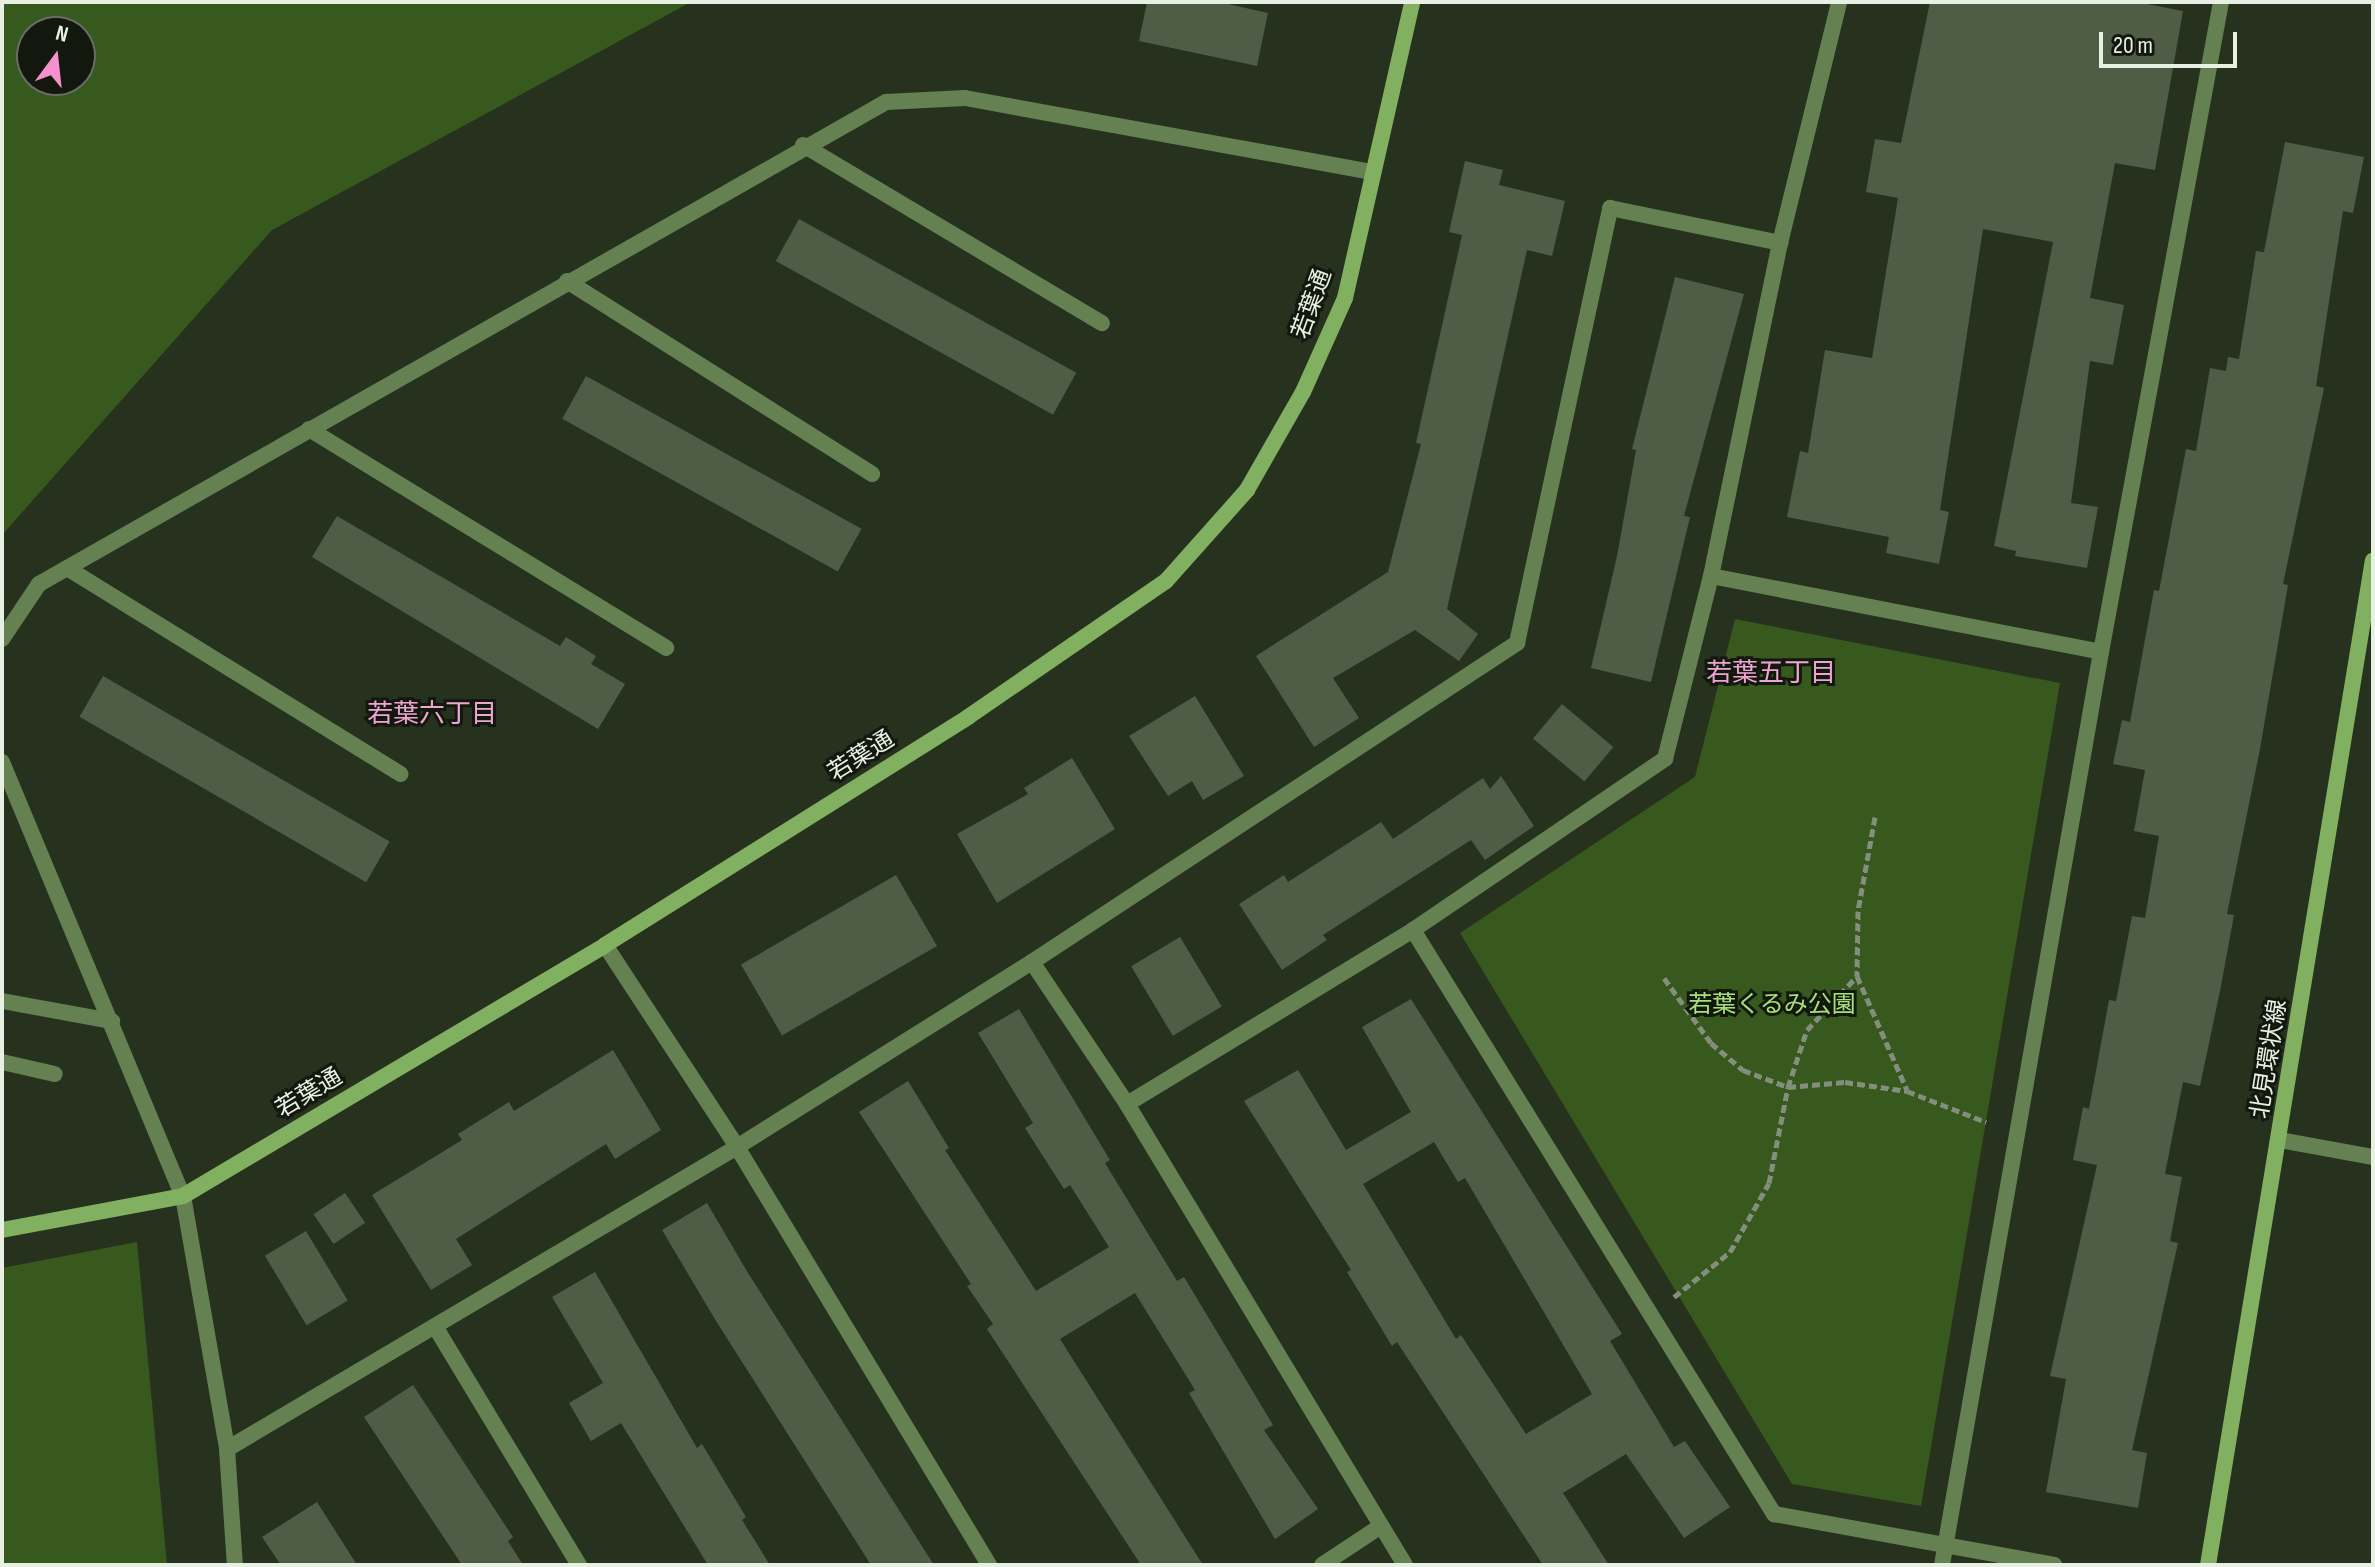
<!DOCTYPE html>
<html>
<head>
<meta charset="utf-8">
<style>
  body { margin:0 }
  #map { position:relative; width:2375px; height:1567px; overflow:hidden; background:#26321e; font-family:"Sofia Sans Condensed","Noto Sans JP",sans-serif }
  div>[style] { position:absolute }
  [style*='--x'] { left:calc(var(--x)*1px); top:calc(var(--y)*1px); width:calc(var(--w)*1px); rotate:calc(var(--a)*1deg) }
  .green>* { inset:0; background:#38591d }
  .building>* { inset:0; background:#4f5c46; transform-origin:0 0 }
  .path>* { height:5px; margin-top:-2.5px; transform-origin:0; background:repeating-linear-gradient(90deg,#848e7e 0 8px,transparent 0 12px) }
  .lane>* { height:16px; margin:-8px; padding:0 8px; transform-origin:8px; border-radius:8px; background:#658151 }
  .street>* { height:16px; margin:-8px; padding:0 8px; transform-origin:8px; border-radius:8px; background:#658151 }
  .secondary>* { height:16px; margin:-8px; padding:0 8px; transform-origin:8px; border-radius:8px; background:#82b061 }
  span { translate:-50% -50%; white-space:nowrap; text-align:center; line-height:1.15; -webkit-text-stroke:6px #13180f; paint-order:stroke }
  .street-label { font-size:24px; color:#e8f0e3 }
  .park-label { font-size:24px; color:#a6e07b }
  .neighbourhood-label { font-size:26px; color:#eea6d1 }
  .frame { position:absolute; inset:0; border:4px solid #e8f0e3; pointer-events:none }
  .north { position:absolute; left:16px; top:16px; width:80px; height:80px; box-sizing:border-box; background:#13180f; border:2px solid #686e64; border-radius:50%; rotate:15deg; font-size:22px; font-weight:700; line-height:32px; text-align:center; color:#e8f0e3 }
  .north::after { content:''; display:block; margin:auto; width:28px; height:36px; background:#f690cf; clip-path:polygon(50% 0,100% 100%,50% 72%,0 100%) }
  .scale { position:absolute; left:2099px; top:32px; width:138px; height:36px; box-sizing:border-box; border:4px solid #e8f0e3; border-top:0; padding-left:10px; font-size:24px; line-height:28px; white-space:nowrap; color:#e8f0e3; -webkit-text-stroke:6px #13180f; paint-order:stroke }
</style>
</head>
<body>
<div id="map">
  <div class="green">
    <i style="clip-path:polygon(evenodd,2px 2px,691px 2px,272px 230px,2px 535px,2px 2px,32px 32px,80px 32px,80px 80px,32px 80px,32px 32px)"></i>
    <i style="clip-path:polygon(1735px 619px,2060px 683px,1921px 1506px,1792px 1484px,1460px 933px,1695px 777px)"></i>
    <i style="clip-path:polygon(137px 1242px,167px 1565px,2px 1565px,2px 1268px)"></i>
  </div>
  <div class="building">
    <i style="clip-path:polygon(1147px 2px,1219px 2px,1268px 13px,1257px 66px,1139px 41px)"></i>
    <i style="clip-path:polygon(1930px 2px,2137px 2px,2183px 11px,2155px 170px,2115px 163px,2090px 298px,2124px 305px,2113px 365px,2090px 361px,2071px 503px,2098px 507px,2087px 568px,2015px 556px,2016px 551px,1994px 546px,2053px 242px,1983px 229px,1940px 510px,1949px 512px,1939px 564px,1886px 553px,1889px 537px,1787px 517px,1800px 451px,1808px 453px,1825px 350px,1872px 358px,1898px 198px,1866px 192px,1875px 139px,1901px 143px)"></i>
    <i style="clip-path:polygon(2285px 142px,2364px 157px,2353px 213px,2343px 211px,2316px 386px,2324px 388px,2283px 584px,2288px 585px,2260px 749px,2227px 914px,2234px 915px,2221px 986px,2200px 1086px,2183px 1082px,2165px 1174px,2182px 1177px,2170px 1241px,2178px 1243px,2132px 1450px,2147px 1453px,2138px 1508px,2046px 1492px,2066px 1379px,2050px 1376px,2097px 1165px,2073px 1160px,2083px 1107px,2089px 1109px,2109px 1000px,2116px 1001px,2132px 916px,2145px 918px,2159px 836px,2134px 831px,2145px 770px,2113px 764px,2122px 720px,2130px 722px,2154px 590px,2159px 591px,2186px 449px,2196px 451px,2210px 368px,2226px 371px,2228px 357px,2239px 359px,2256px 251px,2264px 252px)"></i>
    <i style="clip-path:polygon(1465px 161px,1503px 170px,1499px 185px,1565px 201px,1552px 256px,1527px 250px,1447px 609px,1478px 634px,1459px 661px,1415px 630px,1333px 678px,1359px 718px,1314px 747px,1256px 656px,1388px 572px,1421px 444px,1416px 443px,1462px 235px,1449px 232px)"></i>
    <i style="left:799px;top:219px;width:317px;height:48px;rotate:29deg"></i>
    <i style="clip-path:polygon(1675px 277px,1744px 294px,1684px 516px,1690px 517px,1651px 682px,1591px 668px,1617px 556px,1636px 450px,1632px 449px)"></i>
    <i style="left:586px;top:376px;width:315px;height:49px;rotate:29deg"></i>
    <i style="clip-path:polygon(337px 516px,560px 646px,566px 637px,596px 656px,591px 664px,625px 684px,598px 729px,312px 557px)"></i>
    <i style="left:103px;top:676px;width:331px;height:47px;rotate:30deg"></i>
    <i style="clip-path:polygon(1195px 696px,1244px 776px,1203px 800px,1192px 781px,1168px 796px,1129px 736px)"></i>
    <i style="left:1562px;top:704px;width:67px;height:45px;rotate:40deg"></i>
    <i style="clip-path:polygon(1072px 758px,1115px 829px,997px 903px,957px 834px,1028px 794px,1024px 788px)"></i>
    <i style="clip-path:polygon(1501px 776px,1534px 826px,1485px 860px,1471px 840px,1323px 935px,1327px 940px,1282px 970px,1239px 904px,1284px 875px,1288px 882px,1381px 822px,1393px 839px,1483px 778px,1490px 789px)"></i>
    <i style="left:896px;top:875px;width:82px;height:179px;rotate:60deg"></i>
    <i style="left:1180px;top:937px;width:81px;height:57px;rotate:59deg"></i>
    <i style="clip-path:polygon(evenodd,1411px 999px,1622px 1334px,1610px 1341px,1674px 1447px,1685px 1441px,1730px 1507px,1684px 1538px,1626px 1454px,1563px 1493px,1609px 1565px,1543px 1565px,1397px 1342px,1392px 1346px,1347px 1272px,1351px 1270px,1244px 1101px,1298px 1070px,1346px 1150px,1411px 1112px,1362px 1027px,1411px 999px,1434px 1142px,1458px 1182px,1465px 1178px,1592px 1394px,1526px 1434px,1461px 1335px,1456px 1339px,1363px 1184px,1434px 1142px)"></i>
    <i style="clip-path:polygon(1019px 1009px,1110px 1160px,1105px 1163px,1177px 1281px,1184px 1277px,1273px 1425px,1264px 1430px,1318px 1509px,1275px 1539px,1189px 1393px,1195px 1390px,1135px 1293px,1060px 1339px,1203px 1565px,1141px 1565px,987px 1329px,993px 1324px,967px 1286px,971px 1284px,859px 1112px,908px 1081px,949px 1148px,945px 1150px,1036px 1291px,1109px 1247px,1070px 1185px,1064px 1189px,1025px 1128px,1033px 1123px,978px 1033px)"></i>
    <i style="clip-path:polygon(613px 1050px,661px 1130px,615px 1159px,606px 1144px,456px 1239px,472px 1265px,431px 1290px,372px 1195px,462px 1140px,458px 1134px,509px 1102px,514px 1111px)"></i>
    <i style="left:345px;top:1193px;width:36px;height:38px;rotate:56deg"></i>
    <i style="clip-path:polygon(707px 1203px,748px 1273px,934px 1565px,871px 1565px,716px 1321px,662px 1230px)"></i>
    <i style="left:306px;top:1231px;width:81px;height:48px;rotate:59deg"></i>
    <i style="clip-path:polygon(595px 1272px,697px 1448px,702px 1444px,746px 1517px,742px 1520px,770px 1565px,708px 1565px,621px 1423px,591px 1441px,569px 1403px,603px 1383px,552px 1297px)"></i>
    <i style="clip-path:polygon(413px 1385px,513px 1537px,508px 1541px,523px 1565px,462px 1565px,364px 1417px)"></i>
    <i style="clip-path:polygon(317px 1502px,357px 1565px,281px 1565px,262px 1537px)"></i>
  </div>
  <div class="path">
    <i style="--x:1875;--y:817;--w:96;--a:100.3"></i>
    <i style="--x:1858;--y:911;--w:65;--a:90.9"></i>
    <i style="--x:1857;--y:976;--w:124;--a:66.3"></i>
    <i style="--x:1664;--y:978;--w:80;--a:54.1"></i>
    <i style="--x:1711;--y:1043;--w:42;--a:40.2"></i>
    <i style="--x:1743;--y:1070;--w:48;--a:20.7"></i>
    <i style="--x:1788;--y:1087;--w:57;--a:-5"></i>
    <i style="--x:1845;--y:1082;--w:63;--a:8.3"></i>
    <i style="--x:1907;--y:1091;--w:85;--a:21.4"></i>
    <i style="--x:1674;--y:1297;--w:72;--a:-38.8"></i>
    <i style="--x:1730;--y:1252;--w:79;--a:-60.5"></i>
    <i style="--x:1769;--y:1183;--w:98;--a:-78.8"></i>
    <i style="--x:1788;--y:1087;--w:60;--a:-71.6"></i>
    <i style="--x:1807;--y:1030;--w:74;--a:-47.2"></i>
  </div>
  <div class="lane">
    <i style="--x:803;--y:145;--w:348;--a:30.8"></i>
    <i style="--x:567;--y:281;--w:361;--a:32.3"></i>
    <i style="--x:309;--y:429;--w:419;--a:31.5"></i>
    <i style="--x:67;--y:568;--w:392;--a:31.7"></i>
    <i style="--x:2;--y:1062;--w:54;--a:12.8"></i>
  </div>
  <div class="street">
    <i style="--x:1711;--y:576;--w:397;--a:11"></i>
    <i style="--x:2;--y:639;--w:66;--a:-56.1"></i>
    <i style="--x:39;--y:584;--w:975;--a:-29.64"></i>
    <i style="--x:886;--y:102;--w:79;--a:-2.9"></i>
    <i style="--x:965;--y:98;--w:414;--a:10.3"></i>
    <i style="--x:2;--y:762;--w:470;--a:67.4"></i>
    <i style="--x:183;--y:1196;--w:257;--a:80.1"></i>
    <i style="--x:227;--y:1449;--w:116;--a:86.1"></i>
    <i style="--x:1413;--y:930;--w:687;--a:58.28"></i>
    <i style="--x:1774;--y:1514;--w:285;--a:10.3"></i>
    <i style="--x:605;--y:945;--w:241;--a:56.8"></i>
    <i style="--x:737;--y:1147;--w:488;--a:58.9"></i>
    <i style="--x:1032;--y:962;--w:171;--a:56.2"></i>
    <i style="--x:1127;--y:1104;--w:538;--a:58.91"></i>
    <i style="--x:2;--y:1001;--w:112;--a:10.3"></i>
    <i style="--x:1127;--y:1104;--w:335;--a:-31.3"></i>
    <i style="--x:1413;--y:930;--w:305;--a:-34.2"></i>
    <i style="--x:1665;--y:759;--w:189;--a:-75.9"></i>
    <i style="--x:1711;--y:576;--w:340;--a:-78.3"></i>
    <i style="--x:1780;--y:243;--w:248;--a:-76.2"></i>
    <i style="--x:2280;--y:1140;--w:95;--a:10.4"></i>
    <i style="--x:436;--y:1328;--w:277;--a:58.9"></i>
    <i style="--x:227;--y:1449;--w:593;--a:-30.63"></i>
    <i style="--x:737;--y:1147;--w:348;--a:-32.1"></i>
    <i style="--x:1032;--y:962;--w:581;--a:-33.33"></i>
    <i style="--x:1517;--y:643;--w:445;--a:-77.9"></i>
    <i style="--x:1610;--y:208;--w:174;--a:11.6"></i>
    <i style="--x:1322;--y:1565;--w:71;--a:-33.5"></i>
    <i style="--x:1942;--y:1565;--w:927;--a:-80.12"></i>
    <i style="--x:2101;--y:652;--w:661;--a:-79.54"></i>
  </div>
  <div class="secondary">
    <i style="--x:2;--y:1230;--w:184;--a:-10.6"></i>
    <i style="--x:183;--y:1196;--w:491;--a:-30.7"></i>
    <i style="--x:605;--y:945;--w:429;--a:-32.1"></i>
    <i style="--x:968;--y:717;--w:240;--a:-34.5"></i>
    <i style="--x:1166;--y:581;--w:122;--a:-48.3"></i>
    <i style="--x:1247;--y:490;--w:113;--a:-60.3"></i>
    <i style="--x:1303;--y:392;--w:103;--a:-65.9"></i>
    <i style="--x:1345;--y:298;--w:303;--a:-77.2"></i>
    <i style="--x:2208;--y:1565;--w:1018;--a:-80.68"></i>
  </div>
  <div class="street-label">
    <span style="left:1312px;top:304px;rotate:-70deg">若葉通</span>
    <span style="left:861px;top:756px;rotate:-32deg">若葉通</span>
    <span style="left:2269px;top:1059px;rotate:-81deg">北見環状線</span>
    <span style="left:309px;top:1093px;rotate:-31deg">若葉通</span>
  </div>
  <div class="park-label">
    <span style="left:1772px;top:1005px">若葉くるみ公園</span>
  </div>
  <div class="neighbourhood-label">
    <span style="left:1771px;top:674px">若葉五丁目</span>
    <span style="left:432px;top:715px">若葉六丁目</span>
  </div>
  <div class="frame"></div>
  <div class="north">N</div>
  <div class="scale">20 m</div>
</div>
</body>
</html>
